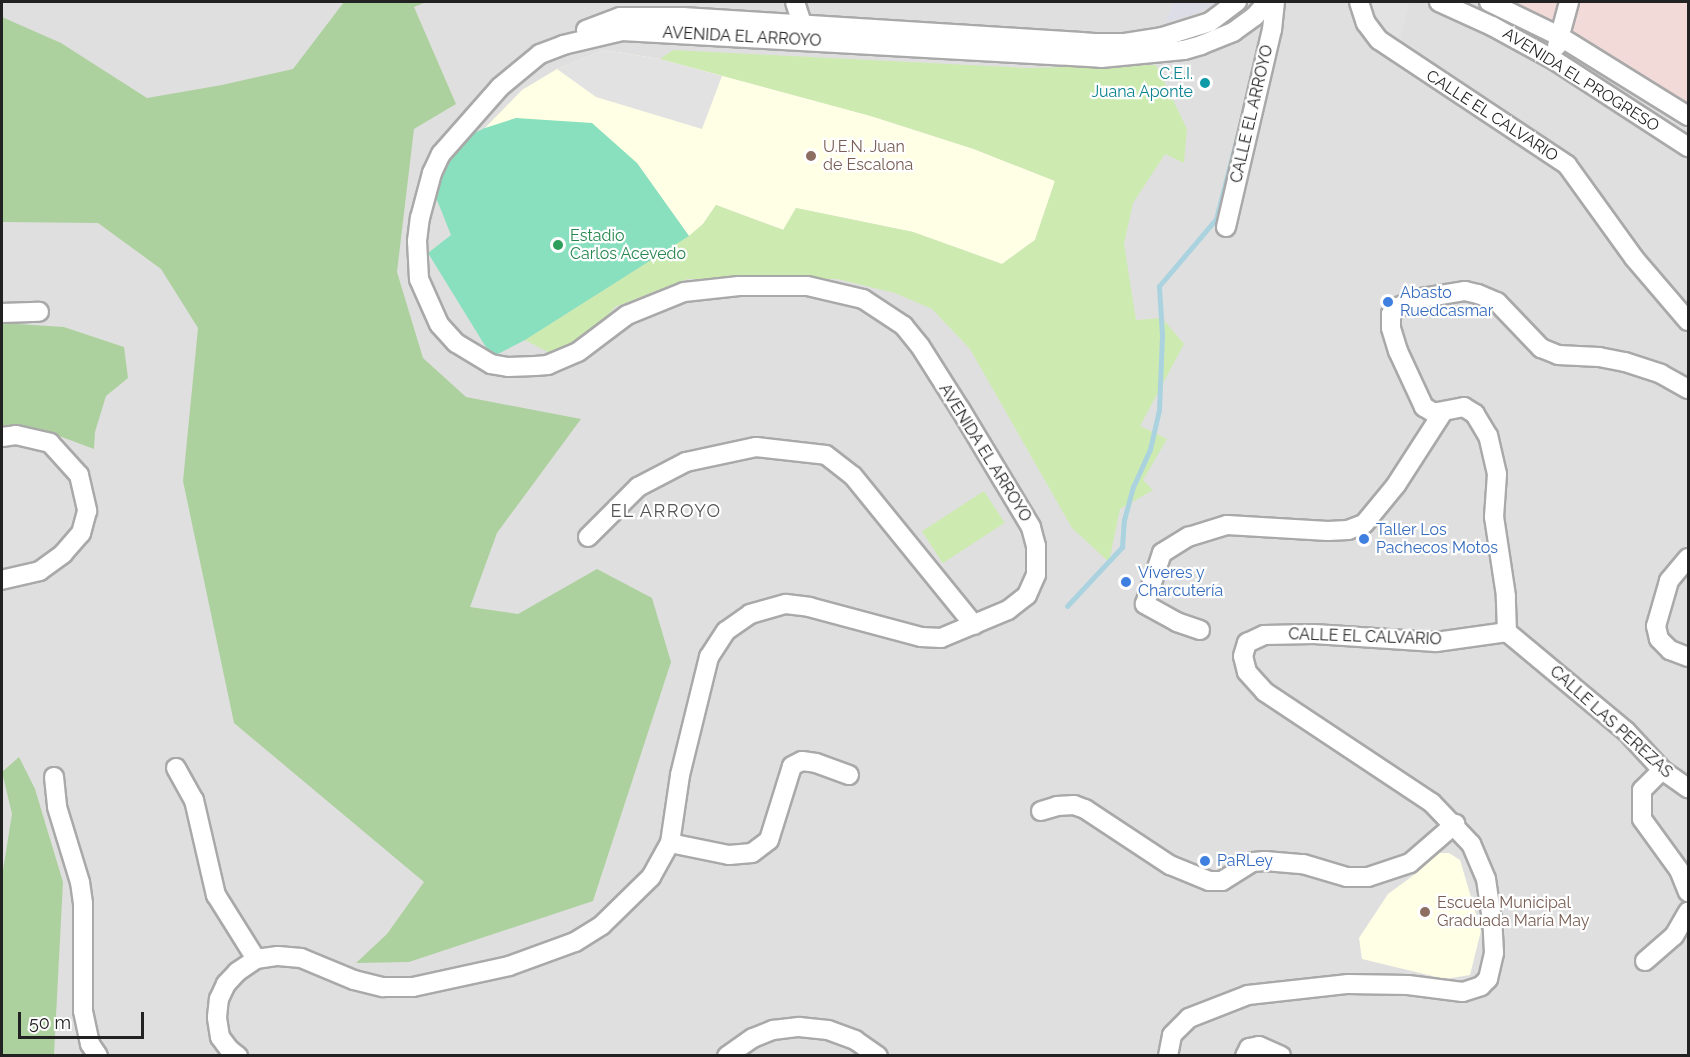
<!DOCTYPE html>
<html>
<head>
<meta charset="utf-8">
<style>
  body { margin:0 }
  #map { position:relative; width:1690px; height:1057px; overflow:hidden; background:#f2efe9; font-family:Raleway,sans-serif }
  div>[style] { position:absolute }
  [style*='--x'] { left:calc(var(--x)*1px); top:calc(var(--y)*1px); width:calc(var(--w)*1px); rotate:calc(var(--a)*1deg) }
  .residential>* { inset:0; background:#e0dfdf }
  .commercial>* { inset:0; background:#f2dad9 }
  .education>* { inset:0; background:#ffffe5 }
  .grass>* { inset:0; background:#cdebb0; transform-origin:0 0 }
  .forest>* { inset:0; background:#add19e }
  .pitch>* { inset:0; background:#88e0be }
  .parking>* { inset:0; background:#e2e2e2 }
  .plaza>* { inset:0; background:#dddde8 }
  .stream>* { height:5px; margin:-2.5px; padding:0 2.5px; transform-origin:2.5px; border-radius:2.5px; background:#aad3df }
  .roads { filter:drop-shadow(2px 0 #a9a9a9) drop-shadow(-2px 0 #a9a9a9) drop-shadow(0 2px #a9a9a9) drop-shadow(0 -2px #a9a9a9) }
  .minor>* { height:18px; margin:-9px; padding:0 9px; transform-origin:9px; border-radius:9px; background:#fff }
  .dots>* { width:16px; height:16px; translate:-50% -50%; box-sizing:border-box; border:3px solid #fff; border-radius:50% }
  span { translate:-50% -50%; white-space:nowrap; text-align:center; line-height:1.15; -webkit-text-stroke:4.5px #fff; paint-order:stroke }
  .street-label { font-size:16px; color:#222 }
  .culture-label { font-size:16px; color:#0d838f }
  .right { translate:-100% -50%; text-align:right }
  .education-label { font-size:16px; color:#785e54 }
  .left { translate:0 -50%; text-align:left }
  .leisure-label { font-size:16px; color:#27864d }
  .shop-label { font-size:16px; color:#366cbe }
  .neighbourhood-label { font-size:18px; color:#555; letter-spacing:1.5px }
  .frame { position:absolute; inset:0; border:3px solid #222; pointer-events:none }
  .scale { position:absolute; left:18px; top:1012px; width:126px; height:27px; box-sizing:border-box; border:3px solid #222; border-top:0; padding-left:8px; font-size:18px; line-height:21px; white-space:nowrap; color:#222; -webkit-text-stroke:4px #fff; paint-order:stroke }
</style>
</head>
<body>
<div id="map">
  <div class="residential">
    <i style="clip-path:polygon(2px 2px,1498px 2px,1593px 53px,1688px 126px,1688px 1055px,2px 1056px)"></i>
  </div>
  <div class="commercial">
    <i style="clip-path:polygon(1498px 2px,1688px 2px,1688px 126px,1593px 53px)"></i>
  </div>
  <div class="education">
    <i style="clip-path:polygon(604px 50px,660px 59px,871px 116px,974px 149px,1055px 181px,1035px 240px,1002px 264px,913px 232px,796px 208px,784px 230px,716px 205px,703px 224px,689px 236px,637px 163px,485px 128px,522px 90px,557px 69px)"></i>
    <i style="clip-path:polygon(1433px 853px,1449px 853px,1460px 860px,1481px 931px,1470px 975px,1445px 979px,1362px 959px,1359px 938px,1388px 894px,1418px 872px)"></i>
  </div>
  <div class="grass">
    <i style="clip-path:polygon(673px 50px,1027px 68px,1156px 65px,1187px 129px,1184px 163px,1165px 154px,1133px 203px,1124px 244px,1136px 320px,1162px 318px,1184px 344px,1140px 426px,1167px 439px,1143px 480px,1153px 490px,1120px 509px,1109px 562px,1072px 528px,970px 349px,932px 309px,895px 293px,837px 279px,687px 279px,615px 307px,584px 341px,550px 353px,525px 340px,689px 236px,703px 224px,716px 205px,783px 230px,796px 208px,913px 232px,1002px 264px,1035px 240px,1055px 181px,974px 149px,871px 116px,660px 59px)"></i>
    <i style="left:984px;top:491px;width:38px;height:74px;rotate:57deg"></i>
  </div>
  <div class="forest">
    <i style="clip-path:polygon(344px 2px,426px 2px,414px 7px,456px 104px,414px 129px,397px 272px,423px 358px,466px 397px,581px 419px,497px 533px,470px 607px,518px 614px,597px 569px,652px 598px,671px 662px,593px 901px,409px 962px,356px 963px,387px 934px,424px 882px,234px 723px,183px 481px,198px 328px,161px 269px,98px 223px,2px 222px,2px 17px,61px 43px,147px 98px,222px 85px,293px 69px)"></i>
    <i style="clip-path:polygon(2px 323px,64px 327px,124px 347px,128px 378px,106px 396px,95px 432px,94px 449px,51px 433px,6px 425px,2px 427px)"></i>
    <i style="clip-path:polygon(19px 757px,35px 789px,63px 882px,54px 1055px,2px 1055px,2px 876px,12px 814px,2px 772px)"></i>
  </div>
  <div class="pitch">
    <i style="clip-path:polygon(516px 118px,592px 123px,637px 163px,689px 236px,525px 340px,492px 357px,428px 253px,451px 235px,433px 190px,459px 140px,485px 128px)"></i>
  </div>
  <div class="parking">
    <i style="clip-path:polygon(1368px 2px,1398px 2px,1409px 5px,1399px 44px,1378px 31px)"></i>
    <i style="clip-path:polygon(604px 50px,660px 59px,722px 76px,702px 129px,596px 97px,557px 69px)"></i>
  </div>
  <div class="plaza">
    <i style="clip-path:polygon(1173px 2px,1222px 2px,1194px 14px,1166px 22px)"></i>
  </div>
  <div class="stream">
    <i style="--x:1067;--y:606;--w:81;--a:-47"></i>
    <i style="--x:1122;--y:547;--w:27;--a:-86"></i>
    <i style="--x:1124;--y:520;--w:34;--a:-75"></i>
    <i style="--x:1133;--y:487;--w:42;--a:-65.9"></i>
    <i style="--x:1150;--y:449;--w:40;--a:-77"></i>
    <i style="--x:1159;--y:410;--w:75;--a:-87.7"></i>
    <i style="--x:1162;--y:335;--w:49;--a:-93.5"></i>
    <i style="--x:1159;--y:286;--w:88;--a:-49.6"></i>
    <i style="--x:1216;--y:219;--w:112;--a:-75.5"></i>
  </div>
  <div class="roads">
    <div class="minor">
      <i style="--x:795;--y:2;--w:36;--a:72"></i>
      <i style="--x:1359;--y:2;--w:22;--a:72"></i>
      <i style="--x:1366;--y:23;--w:21;--a:53"></i>
      <i style="--x:1379;--y:40;--w:226;--a:33.6"></i>
      <i style="--x:1567;--y:165;--w:115;--a:54.2"></i>
      <i style="--x:1634;--y:258;--w:83;--a:49.4"></i>
      <i style="--x:1439;--y:2;--w:58;--a:24.4"></i>
      <i style="--x:1492;--y:26;--w:71;--a:28.7"></i>
      <i style="--x:1554;--y:60;--w:160;--a:33"></i>
      <i style="--x:1489;--y:2;--w:78;--a:25.9"></i>
      <i style="--x:1559;--y:36;--w:152;--a:31.8"></i>
      <i style="--x:586;--y:30;--w:36;--a:-21"></i>
      <i style="--x:620;--y:17;--w:63;--a:0"></i>
      <i style="--x:683;--y:17;--w:412;--a:3.6"></i>
      <i style="--x:1094;--y:43;--w:31;--a:0"></i>
      <i style="--x:1125;--y:43;--w:37;--a:-9"></i>
      <i style="--x:1162;--y:37;--w:50;--a:-17.4"></i>
      <i style="--x:1210;--y:22;--w:34;--a:-37"></i>
      <i style="--x:1557;--y:46;--w:46;--a:-74.7"></i>
      <i style="--x:1226;--y:227;--w:202;--a:-76.9"></i>
      <i style="--x:1272;--y:30;--w:28;--a:-84"></i>
      <i style="--x:2;--y:313;--w:37;--a:-2"></i>
      <i style="--x:2;--y:437;--w:14;--a:-8"></i>
      <i style="--x:16;--y:435;--w:35;--a:13"></i>
      <i style="--x:50;--y:443;--w:43;--a:47.8"></i>
      <i style="--x:79;--y:475;--w:37;--a:77"></i>
      <i style="--x:87;--y:511;--w:23;--a:105"></i>
      <i style="--x:81;--y:533;--w:28;--a:131"></i>
      <i style="--x:63;--y:554;--w:29;--a:144"></i>
      <i style="--x:40;--y:571;--w:39;--a:167"></i>
      <i style="--x:588;--y:537;--w:71;--a:-45"></i>
      <i style="--x:638;--y:487;--w:54;--a:-27.5"></i>
      <i style="--x:686;--y:462;--w:72;--a:-12.1"></i>
      <i style="--x:756;--y:447;--w:70;--a:6.5"></i>
      <i style="--x:826;--y:455;--w:34;--a:38"></i>
      <i style="--x:853;--y:476;--w:192;--a:50.9"></i>
      <i style="--x:1688;--y:558;--w:30;--a:130"></i>
      <i style="--x:1669;--y:581;--w:47;--a:106.1"></i>
      <i style="--x:1656;--y:626;--w:13;--a:77"></i>
      <i style="--x:1659;--y:639;--w:16;--a:45"></i>
      <i style="--x:1670;--y:650;--w:19;--a:21"></i>
      <i style="--x:1200;--y:630;--w:24;--a:-161"></i>
      <i style="--x:1177;--y:622;--w:37;--a:-151"></i>
      <i style="--x:1145;--y:604;--w:54;--a:-71.6"></i>
      <i style="--x:1162;--y:553;--w:31;--a:-32"></i>
      <i style="--x:1188;--y:537;--w:41;--a:-17.1"></i>
      <i style="--x:1227;--y:525;--w:101;--a:3.4"></i>
      <i style="--x:1328;--y:531;--w:20;--a:-3"></i>
      <i style="--x:1348;--y:530;--w:17;--a:-21"></i>
      <i style="--x:1364;--y:524;--w:50;--a:-50.6"></i>
      <i style="--x:1396;--y:485;--w:87;--a:-57.2"></i>
      <i style="--x:1507;--y:632;--w:36;--a:-92"></i>
      <i style="--x:1506;--y:596;--w:80;--a:-98.6"></i>
      <i style="--x:1494;--y:517;--w:43;--a:-86"></i>
      <i style="--x:1497;--y:474;--w:39;--a:-103"></i>
      <i style="--x:1488;--y:436;--w:26;--a:-121"></i>
      <i style="--x:1475;--y:414;--w:13;--a:-148"></i>
      <i style="--x:1464;--y:407;--w:31;--a:169"></i>
      <i style="--x:1434;--y:413;--w:12;--a:-149"></i>
      <i style="--x:1424;--y:407;--w:62;--a:-114.9"></i>
      <i style="--x:1398;--y:351;--w:24;--a:-107"></i>
      <i style="--x:1391;--y:328;--w:14;--a:-90"></i>
      <i style="--x:1391;--y:314;--w:10;--a:-45"></i>
      <i style="--x:1398;--y:307;--w:26;--a:-21"></i>
      <i style="--x:1422;--y:298;--w:44;--a:-9.2"></i>
      <i style="--x:1465;--y:291;--w:13;--a:13"></i>
      <i style="--x:1478;--y:294;--w:21;--a:23"></i>
      <i style="--x:1497;--y:302;--w:64;--a:46.3"></i>
      <i style="--x:1541;--y:348;--w:18;--a:22"></i>
      <i style="--x:1558;--y:355;--w:41;--a:2.8"></i>
      <i style="--x:1599;--y:357;--w:26;--a:11"></i>
      <i style="--x:1625;--y:362;--w:38;--a:18"></i>
      <i style="--x:1661;--y:374;--w:31;--a:29"></i>
      <i style="--x:1507;--y:632;--w:155;--a:39.8"></i>
      <i style="--x:1626;--y:731;--w:53;--a:47.3"></i>
      <i style="--x:1662;--y:770;--w:32;--a:35"></i>
      <i style="--x:176;--y:768;--w:37;--a:61"></i>
      <i style="--x:194;--y:800;--w:98;--a:77"></i>
      <i style="--x:216;--y:895;--w:75;--a:58"></i>
      <i style="--x:1662;--y:770;--w:28;--a:135"></i>
      <i style="--x:1642;--y:790;--w:29;--a:90"></i>
      <i style="--x:1642;--y:819;--w:63;--a:54"></i>
      <i style="--x:1679;--y:870;--w:24;--a:68"></i>
      <i style="--x:54;--y:777;--w:30;--a:84"></i>
      <i style="--x:57;--y:807;--w:78;--a:73"></i>
      <i style="--x:80;--y:882;--w:22;--a:82"></i>
      <i style="--x:83;--y:904;--w:107;--a:90"></i>
      <i style="--x:83;--y:1011;--w:34;--a:78"></i>
      <i style="--x:90;--y:1044;--w:14;--a:56"></i>
      <i style="--x:1041;--y:811;--w:17;--a:-17"></i>
      <i style="--x:1057;--y:806;--w:17;--a:-3"></i>
      <i style="--x:1074;--y:805;--w:12;--a:20"></i>
      <i style="--x:1085;--y:809;--w:102;--a:33.4"></i>
      <i style="--x:1170;--y:865;--w:42;--a:22.3"></i>
      <i style="--x:1209;--y:881;--w:13;--a:0"></i>
      <i style="--x:1222;--y:881;--w:36;--a:-32"></i>
      <i style="--x:1253;--y:862;--w:12;--a:-5"></i>
      <i style="--x:1265;--y:861;--w:38;--a:5"></i>
      <i style="--x:1303;--y:864;--w:46;--a:16.5"></i>
      <i style="--x:1347;--y:877;--w:21;--a:0"></i>
      <i style="--x:1368;--y:877;--w:44;--a:-18.4"></i>
      <i style="--x:1410;--y:863;--w:60;--a:-40.9"></i>
      <i style="--x:670;--y:843;--w:60;--a:11.5"></i>
      <i style="--x:729;--y:855;--w:23;--a:-5"></i>
      <i style="--x:752;--y:853;--w:21;--a:-37"></i>
      <i style="--x:769;--y:840;--w:77;--a:-72.7"></i>
      <i style="--x:792;--y:766;--w:11;--a:-27"></i>
      <i style="--x:802;--y:761;--w:14;--a:8"></i>
      <i style="--x:816;--y:763;--w:35;--a:20"></i>
      <i style="--x:1645;--y:961;--w:38;--a:-41"></i>
      <i style="--x:1674;--y:936;--w:28;--a:-60"></i>
      <i style="--x:238;--y:1056;--w:11;--a:-142"></i>
      <i style="--x:229;--y:1049;--w:15;--a:-127"></i>
      <i style="--x:220;--y:1037;--w:20;--a:-99"></i>
      <i style="--x:217;--y:1017;--w:18;--a:-84"></i>
      <i style="--x:219;--y:999;--w:17;--a:-65"></i>
      <i style="--x:226;--y:984;--w:16;--a:-47"></i>
      <i style="--x:237;--y:972;--w:23;--a:-34"></i>
      <i style="--x:256;--y:959;--w:22;--a:-8"></i>
      <i style="--x:278;--y:956;--w:23;--a:5"></i>
      <i style="--x:301;--y:958;--w:57;--a:22.5"></i>
      <i style="--x:354;--y:980;--w:30;--a:14"></i>
      <i style="--x:383;--y:987;--w:30;--a:0"></i>
      <i style="--x:413;--y:987;--w:98;--a:-12.3"></i>
      <i style="--x:509;--y:966;--w:70;--a:-20"></i>
      <i style="--x:575;--y:942;--w:32;--a:-32"></i>
      <i style="--x:602;--y:925;--w:69;--a:-44.4"></i>
      <i style="--x:651;--y:877;--w:39;--a:-61"></i>
      <i style="--x:670;--y:843;--w:69;--a:-81.6"></i>
      <i style="--x:680;--y:775;--w:122;--a:-76.2"></i>
      <i style="--x:709;--y:657;--w:31;--a:-57"></i>
      <i style="--x:726;--y:631;--w:29;--a:-35"></i>
      <i style="--x:750;--y:614;--w:37;--a:-16"></i>
      <i style="--x:786;--y:604;--w:23;--a:7"></i>
      <i style="--x:809;--y:607;--w:116;--a:15"></i>
      <i style="--x:921;--y:637;--w:20;--a:3"></i>
      <i style="--x:941;--y:638;--w:73;--a:-22.7"></i>
      <i style="--x:1008;--y:610;--w:24;--a:-38"></i>
      <i style="--x:1027;--y:595;--w:22;--a:-66"></i>
      <i style="--x:1036;--y:575;--w:29;--a:-90"></i>
      <i style="--x:1036;--y:546;--w:20;--a:-105"></i>
      <i style="--x:1031;--y:527;--w:138;--a:-121"></i>
      <i style="--x:960;--y:409;--w:75;--a:-122.4"></i>
      <i style="--x:920;--y:346;--w:26;--a:-129"></i>
      <i style="--x:904;--y:326;--w:49;--a:-146.6"></i>
      <i style="--x:863;--y:299;--w:57;--a:-166.9"></i>
      <i style="--x:807;--y:286;--w:68;--a:180"></i>
      <i style="--x:739;--y:286;--w:55;--a:173.8"></i>
      <i style="--x:684;--y:292;--w:61;--a:158"></i>
      <i style="--x:627;--y:315;--w:61;--a:142.9"></i>
      <i style="--x:578;--y:352;--w:33;--a:157"></i>
      <i style="--x:548;--y:365;--w:13;--a:176"></i>
      <i style="--x:535;--y:366;--w:27;--a:178"></i>
      <i style="--x:508;--y:367;--w:17;--a:-170"></i>
      <i style="--x:491;--y:364;--w:41;--a:-149"></i>
      <i style="--x:456;--y:343;--w:25;--a:-132"></i>
      <i style="--x:439;--y:324;--w:49;--a:-114"></i>
      <i style="--x:419;--y:279;--w:38;--a:-93"></i>
      <i style="--x:417;--y:241;--w:23;--a:-83"></i>
      <i style="--x:420;--y:218;--w:47;--a:-75.1"></i>
      <i style="--x:432;--y:173;--w:21;--a:-65"></i>
      <i style="--x:441;--y:154;--w:89;--a:-48.6"></i>
      <i style="--x:500;--y:87;--w:52;--a:-39.5"></i>
      <i style="--x:540;--y:54;--w:25;--a:-21"></i>
      <i style="--x:563;--y:45;--w:61;--a:-13.3"></i>
      <i style="--x:622;--y:31;--w:480;--a:3.2"></i>
      <i style="--x:1101;--y:58;--w:83;--a:-5.5"></i>
      <i style="--x:1184;--y:50;--w:18;--a:-16"></i>
      <i style="--x:1201;--y:45;--w:35;--a:-22"></i>
      <i style="--x:1233;--y:32;--w:27;--a:-36"></i>
      <i style="--x:1255;--y:16;--w:18;--a:-49"></i>
      <i style="--x:727;--y:1056;--w:32;--a:-35"></i>
      <i style="--x:753;--y:1038;--w:22;--a:-22"></i>
      <i style="--x:773;--y:1030;--w:26;--a:-7"></i>
      <i style="--x:799;--y:1027;--w:29;--a:6"></i>
      <i style="--x:828;--y:1030;--w:29;--a:20"></i>
      <i style="--x:855;--y:1040;--w:28;--a:35"></i>
      <i style="--x:1168;--y:1056;--w:21;--a:-79"></i>
      <i style="--x:1172;--y:1035;--w:24;--a:-45"></i>
      <i style="--x:1189;--y:1018;--w:63;--a:-21.3"></i>
      <i style="--x:1248;--y:995;--w:101;--a:-6.3"></i>
      <i style="--x:1348;--y:984;--w:60;--a:1"></i>
      <i style="--x:1408;--y:985;--w:55;--a:7.3"></i>
      <i style="--x:1463;--y:992;--w:19;--a:-18"></i>
      <i style="--x:1481;--y:986;--w:10;--a:-45"></i>
      <i style="--x:1488;--y:979;--w:27;--a:-77"></i>
      <i style="--x:1494;--y:953;--w:33;--a:-93"></i>
      <i style="--x:1492;--y:920;--w:41;--a:-98.3"></i>
      <i style="--x:1486;--y:879;--w:38;--a:-113"></i>
      <i style="--x:1471;--y:844;--w:57;--a:-133.6"></i>
      <i style="--x:1432;--y:803;--w:201;--a:-146.4"></i>
      <i style="--x:1265;--y:692;--w:27;--a:-132"></i>
      <i style="--x:1247;--y:672;--w:16;--a:-104"></i>
      <i style="--x:1243;--y:656;--w:14;--a:-73"></i>
      <i style="--x:1247;--y:643;--w:19;--a:-25"></i>
      <i style="--x:1264;--y:635;--w:50;--a:-1.1"></i>
      <i style="--x:1314;--y:634;--w:122;--a:3.8"></i>
      <i style="--x:1436;--y:642;--w:72;--a:-8"></i>
      <i style="--x:1245;--y:1056;--w:9;--a:-63"></i>
      <i style="--x:1249;--y:1048;--w:10;--a:-11"></i>
      <i style="--x:1259;--y:1046;--w:24;--a:24"></i>
    </div>
  </div>
  <div class="dots">
    <i style="left:1205px;top:83px;background:#0f9aa8"></i>
    <i style="left:811px;top:156px;background:#8d6e63"></i>
    <i style="left:558px;top:245px;background:#2e9e5b"></i>
    <i style="left:1388px;top:302px;background:#3f7fe0"></i>
    <i style="left:1364px;top:539px;background:#3f7fe0"></i>
    <i style="left:1126px;top:582px;background:#3f7fe0"></i>
    <i style="left:1205px;top:861px;background:#3f7fe0"></i>
    <i style="left:1425px;top:912px;background:#8d6e63"></i>
  </div>
  <div class="street-label">
    <span style="left:742px;top:37px;rotate:3deg">AVENIDA EL ARROYO</span>
    <span style="left:1581px;top:80px;rotate:32deg">AVENIDA EL PROGRESO</span>
    <span style="left:1252px;top:114px;rotate:-77deg">CALLE EL ARROYO</span>
    <span style="left:1492px;top:116px;rotate:33deg">CALLE EL CALVARIO</span>
    <span style="left:985px;top:453px;rotate:58deg">AVENIDA EL ARROYO</span>
    <span style="left:1365px;top:637px;rotate:2deg">CALLE EL CALVARIO</span>
    <span style="left:1611px;top:722px;rotate:42deg">CALLE LAS PEREZAS</span>
  </div>
  <div class="culture-label">
    <span class="right" style="left:1193px;top:83px">C.E.I.<br>Juana Aponte</span>
  </div>
  <div class="education-label">
    <span class="left" style="left:823px;top:156px">U.E.N. Juan<br>de Escalona</span>
    <span class="left" style="left:1437px;top:912px">Escuela Municipal<br>Graduada María May</span>
  </div>
  <div class="leisure-label">
    <span class="left" style="left:570px;top:245px">Estadio<br>Carlos Acevedo</span>
  </div>
  <div class="shop-label">
    <span class="left" style="left:1400px;top:302px">Abasto<br>Ruedcasmar</span>
    <span class="left" style="left:1376px;top:539px">Taller Los<br>Pachecos Motos</span>
    <span class="left" style="left:1138px;top:582px">Víveres y<br>Charcutería</span>
    <span class="left" style="left:1217px;top:861px">PaRLey</span>
  </div>
  <div class="neighbourhood-label">
    <span style="left:666px;top:511px">EL ARROYO</span>
  </div>
  <div class="frame"></div>
  <div class="scale">50 m</div>
</div>
</body>
</html>
